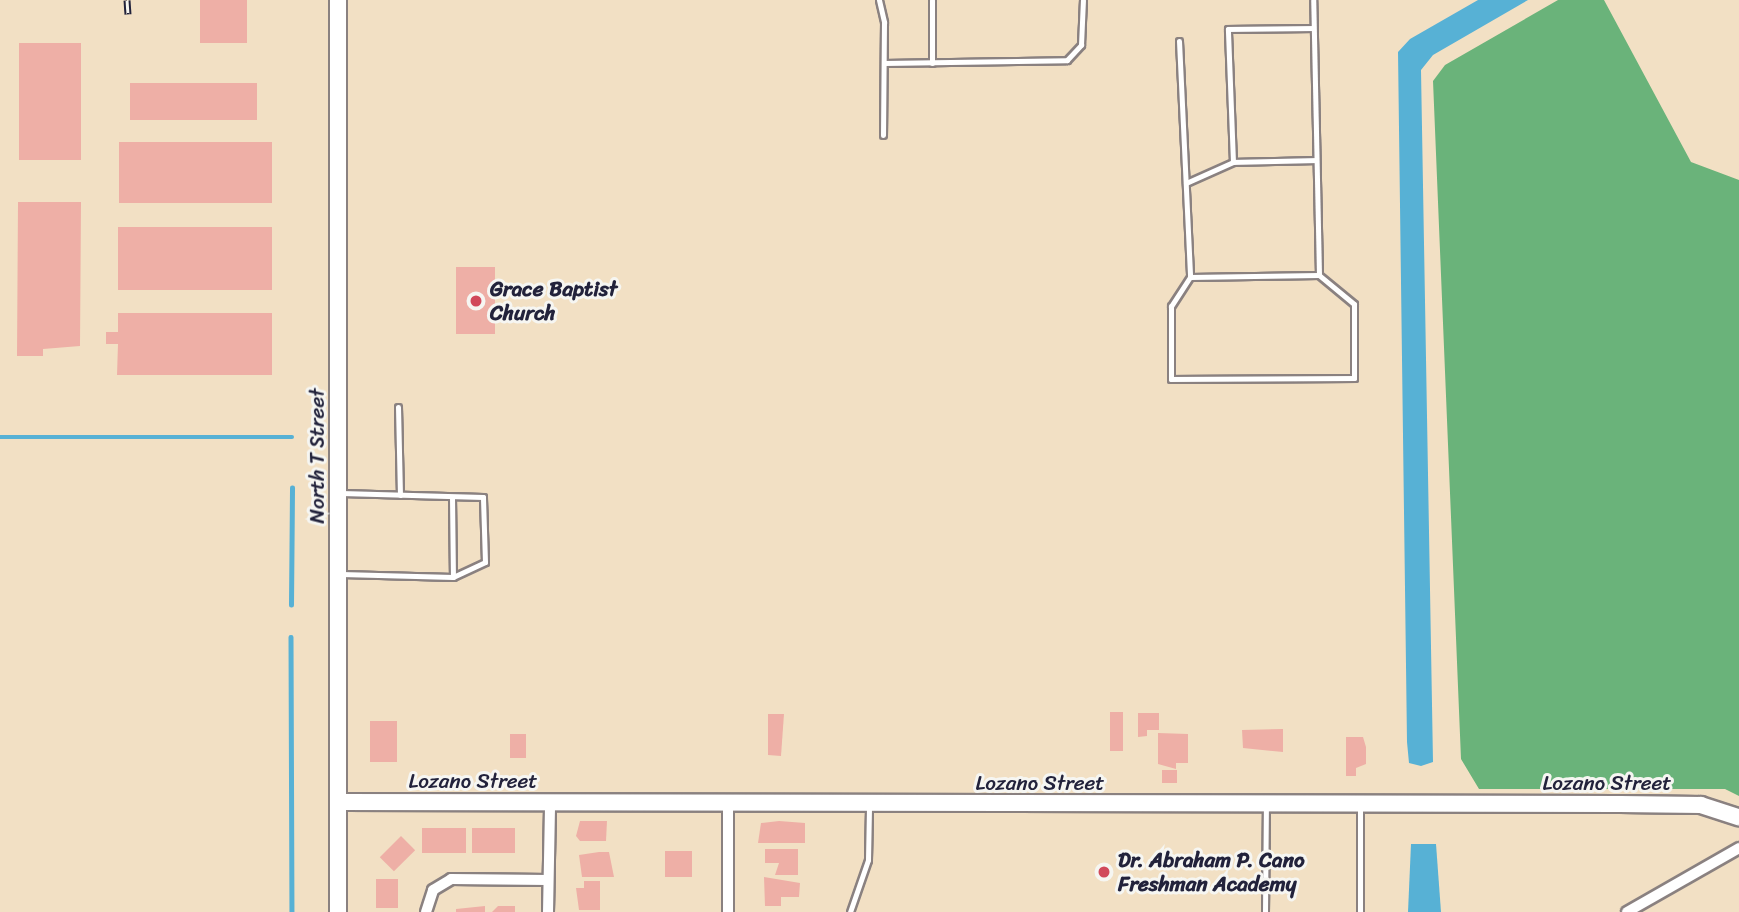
<!DOCTYPE html>
<html>
<head>
<meta charset="utf-8">
<style>
  body { margin:0 }
  #map { position:relative; width:1739px; height:912px; overflow:hidden; background:#f2e0c4; font-family:Sriracha,sans-serif }
  div>[style] { position:absolute }
  [style*='--x'] { left:calc(var(--x)*1px); top:calc(var(--y)*1px); width:calc(var(--w)*1px); rotate:calc(var(--a)*1deg) }
  .forest>* { inset:0; background:#6ab37a }
  .water>* { inset:0; background:#57b1d5 }
  .stream>* { height:4.5px; margin:-2.25px; padding:0 2.25px; transform-origin:2.25px; border-radius:2.25px; background:#57b1d5 }
  .building>* { inset:0; background:#eeafa6; transform-origin:0 0 }
  .roads { filter:drop-shadow(2px 0 #8a8180) drop-shadow(-2px 0 #8a8180) drop-shadow(0 2px #8a8180) drop-shadow(0 -2px #8a8180) }
  .lane>* { height:5px; margin:-2.5px; padding:0 2.5px; transform-origin:2.5px; border-radius:2.5px; background:#fff }
  .street>* { height:10px; margin:-5px; padding:0 5px; transform-origin:5px; border-radius:5px; background:#fff }
  .secondary>* { height:16px; margin:-8px; padding:0 8px; transform-origin:8px; border-radius:8px; background:#fff }
  .rail>* { height:7px; margin-top:-3.5px; transform-origin:0; background:repeating-linear-gradient(90deg,#f6f6f2 0 13px,#22223b 0 26px); box-sizing:border-box; border-block:2px solid #22223b }
  .dots>* { width:19px; height:19px; translate:-50% -50%; box-sizing:border-box; border:4px solid #f6f6f2; border-radius:50% }
  span { translate:-50% -50%; white-space:nowrap; text-align:center; line-height:1.15; -webkit-text-stroke:6px #f6f6f2; paint-order:stroke }
  .poi-label { font-size:21px; color:#22223b; font-weight:700 }
  .left { translate:0 -50%; text-align:left }
  .street-label { font-size:21px; color:#22223b }
</style>
</head>
<body>
<div id="map">
  <div class="forest">
    <i style="clip-path:polygon(1558px 0,1604px 0,1691px 162px,1739px 180px,1739px 796px,1725px 789px,1479px 789px,1461px 759px,1433px 81px,1445px 65px)"></i>
  </div>
  <div class="water">
    <i style="clip-path:polygon(1478px 0,1528px 0,1433px 55px,1421px 70px,1433px 762px,1421px 766px,1409px 763px,1407px 742px,1398px 52px,1410px 39px)"></i>
    <i style="clip-path:polygon(1411px 844px,1436px 844px,1441px 912px,1408px 912px)"></i>
  </div>
  <div class="stream">
    <i style="--x:0;--y:437;--w:292;--a:0"></i>
    <i style="--x:291;--y:605;--w:117;--a:-89.5"></i>
    <i style="--x:291;--y:637;--w:275;--a:89.8"></i>
  </div>
  <div class="building">
    <i style="left:200px;top:0;width:47px;height:43px"></i>
    <i style="left:19px;top:43px;width:62px;height:117px"></i>
    <i style="left:130px;top:83px;width:127px;height:37px"></i>
    <i style="left:119px;top:142px;width:153px;height:61px"></i>
    <i style="clip-path:polygon(18px 202px,81px 202px,80px 346px,43px 349px,43px 356px,17px 356px)"></i>
    <i style="left:118px;top:227px;width:154px;height:63px"></i>
    <i style="left:495px;top:267px;width:67px;height:39px;rotate:90deg"></i>
    <i style="clip-path:polygon(118px 313px,272px 313px,272px 375px,117px 375px,118px 344px,106px 344px,106px 332px,118px 332px)"></i>
    <i style="left:1110px;top:712px;width:13px;height:39px"></i>
    <i style="clip-path:polygon(1138px 713px,1159px 713px,1159px 730px,1147px 730px,1147px 736px,1138px 737px)"></i>
    <i style="clip-path:polygon(768px 714px,784px 714px,781px 756px,768px 755px)"></i>
    <i style="left:370px;top:721px;width:27px;height:41px"></i>
    <i style="clip-path:polygon(1283px 729px,1283px 752px,1243px 748px,1242px 730px)"></i>
    <i style="clip-path:polygon(1158px 733px,1188px 734px,1188px 763px,1176px 763px,1176px 769px,1158px 764px)"></i>
    <i style="left:510px;top:734px;width:16px;height:24px"></i>
    <i style="clip-path:polygon(1346px 737px,1363px 737px,1366px 747px,1366px 764px,1356px 768px,1356px 776px,1346px 776px)"></i>
    <i style="left:1162px;top:770px;width:15px;height:13px"></i>
    <i style="clip-path:polygon(580px 821px,607px 821px,606px 841px,580px 841px,576px 836px)"></i>
    <i style="clip-path:polygon(779px 821px,805px 823px,805px 843px,758px 843px,761px 823px)"></i>
    <i style="left:422px;top:828px;width:44px;height:25px"></i>
    <i style="left:472px;top:828px;width:43px;height:25px"></i>
    <i style="left:401px;top:836px;width:20px;height:30px;rotate:45deg"></i>
    <i style="clip-path:polygon(765px 849px,798px 849px,798px 875px,775px 875px,779px 863px,765px 863px)"></i>
    <i style="left:665px;top:851px;width:27px;height:26px"></i>
    <i style="clip-path:polygon(599px 852px,609px 852px,614px 877px,582px 877px,579px 855px)"></i>
    <i style="clip-path:polygon(764px 877px,800px 883px,799px 897px,781px 897px,781px 906px,765px 906px)"></i>
    <i style="left:376px;top:879px;width:22px;height:29px"></i>
    <i style="clip-path:polygon(584px 881px,600px 881px,600px 910px,579px 910px,576px 888px,584px 888px)"></i>
    <i style="clip-path:polygon(485px 906px,485px 912px,456px 912px,456px 909px)"></i>
    <i style="clip-path:polygon(498px 906px,515px 906px,515px 912px,492px 912px)"></i>
  </div>
  <div class="roads">
    <div class="lane">
      <i style="--x:879;--y:0;--w:23;--a:77"></i>
      <i style="--x:884;--y:22;--w:113;--a:90.5"></i>
      <i style="--x:1179;--y:41;--w:236;--a:87.3"></i>
      <i style="--x:1190;--y:277;--w:129;--a:-0.9"></i>
      <i style="--x:1319;--y:275;--w:275;--a:-91.2"></i>
      <i style="--x:884;--y:63;--w:183;--a:-0.9"></i>
      <i style="--x:1067;--y:60;--w:21;--a:-47"></i>
      <i style="--x:1081;--y:45;--w:45;--a:-87.5"></i>
      <i style="--x:932;--y:63;--w:63;--a:-90"></i>
      <i style="--x:1233;--y:162;--w:133;--a:-92.2"></i>
      <i style="--x:1228;--y:29;--w:85;--a:-0.7"></i>
      <i style="--x:1186;--y:183;--w:51;--a:-24.1"></i>
      <i style="--x:1233;--y:162;--w:83;--a:-1.4"></i>
      <i style="--x:1190;--y:277;--w:35;--a:123"></i>
      <i style="--x:1171;--y:306;--w:73;--a:90"></i>
      <i style="--x:1171;--y:379;--w:183;--a:-0.3"></i>
      <i style="--x:1354;--y:378;--w:74;--a:-90"></i>
      <i style="--x:1354;--y:304;--w:45;--a:-140.4"></i>
      <i style="--x:398;--y:407;--w:88;--a:88.7"></i>
      <i style="--x:452;--y:497;--w:80;--a:89.3"></i>
      <i style="--x:341;--y:574;--w:112;--a:1.5"></i>
      <i style="--x:453;--y:577;--w:35;--a:-25"></i>
      <i style="--x:485;--y:562;--w:65;--a:-91.8"></i>
      <i style="--x:483;--y:497;--w:142;--a:-178.4"></i>
      <i style="--x:850;--y:912;--w:55;--a:-70.9"></i>
      <i style="--x:868;--y:860;--w:54;--a:-88.9"></i>
      <i style="--x:1265;--y:912;--w:107;--a:-89.5"></i>
      <i style="--x:1360;--y:912;--w:107;--a:-90"></i>
    </div>
    <div class="street">
      <i style="--x:426;--y:912;--w:23;--a:-72"></i>
      <i style="--x:433;--y:890;--w:21;--a:-31"></i>
      <i style="--x:451;--y:879;--w:97;--a:0.6"></i>
      <i style="--x:548;--y:912;--w:109;--a:-88.9"></i>
      <i style="--x:728;--y:912;--w:109;--a:-90"></i>
      <i style="--x:1627;--y:912;--w:129;--a:-29.7"></i>
    </div>
    <div class="secondary">
      <i style="--x:338;--y:0;--w:912;--a:90"></i>
      <i style="--x:338;--y:802;--w:1282;--a:0.09"></i>
      <i style="--x:1620;--y:804;--w:81;--a:0.7"></i>
      <i style="--x:1701;--y:805;--w:40;--a:18"></i>
    </div>
  </div>
  <div class="rail">
    <i style="--x:127;--y:0;--w:14;--a:86"></i>
  </div>
  <div class="dots">
    <i style="left:476px;top:301px;background:#d1495b"></i>
    <i style="left:1104px;top:872px;background:#d1495b"></i>
  </div>
  <div class="poi-label">
    <span class="left" style="left:490px;top:301px">Grace Baptist<br>Church</span>
    <span class="left" style="left:1118px;top:872px">Dr. Abraham P. Cano<br>Freshman Academy</span>
  </div>
  <div class="street-label">
    <span style="left:317px;top:456px;rotate:-90deg">North T Street</span>
    <span style="left:473px;top:781px">Lozano Street</span>
    <span style="left:1040px;top:783px">Lozano Street</span>
    <span style="left:1607px;top:783px">Lozano Street</span>
  </div>
</div>
</body>
</html>
